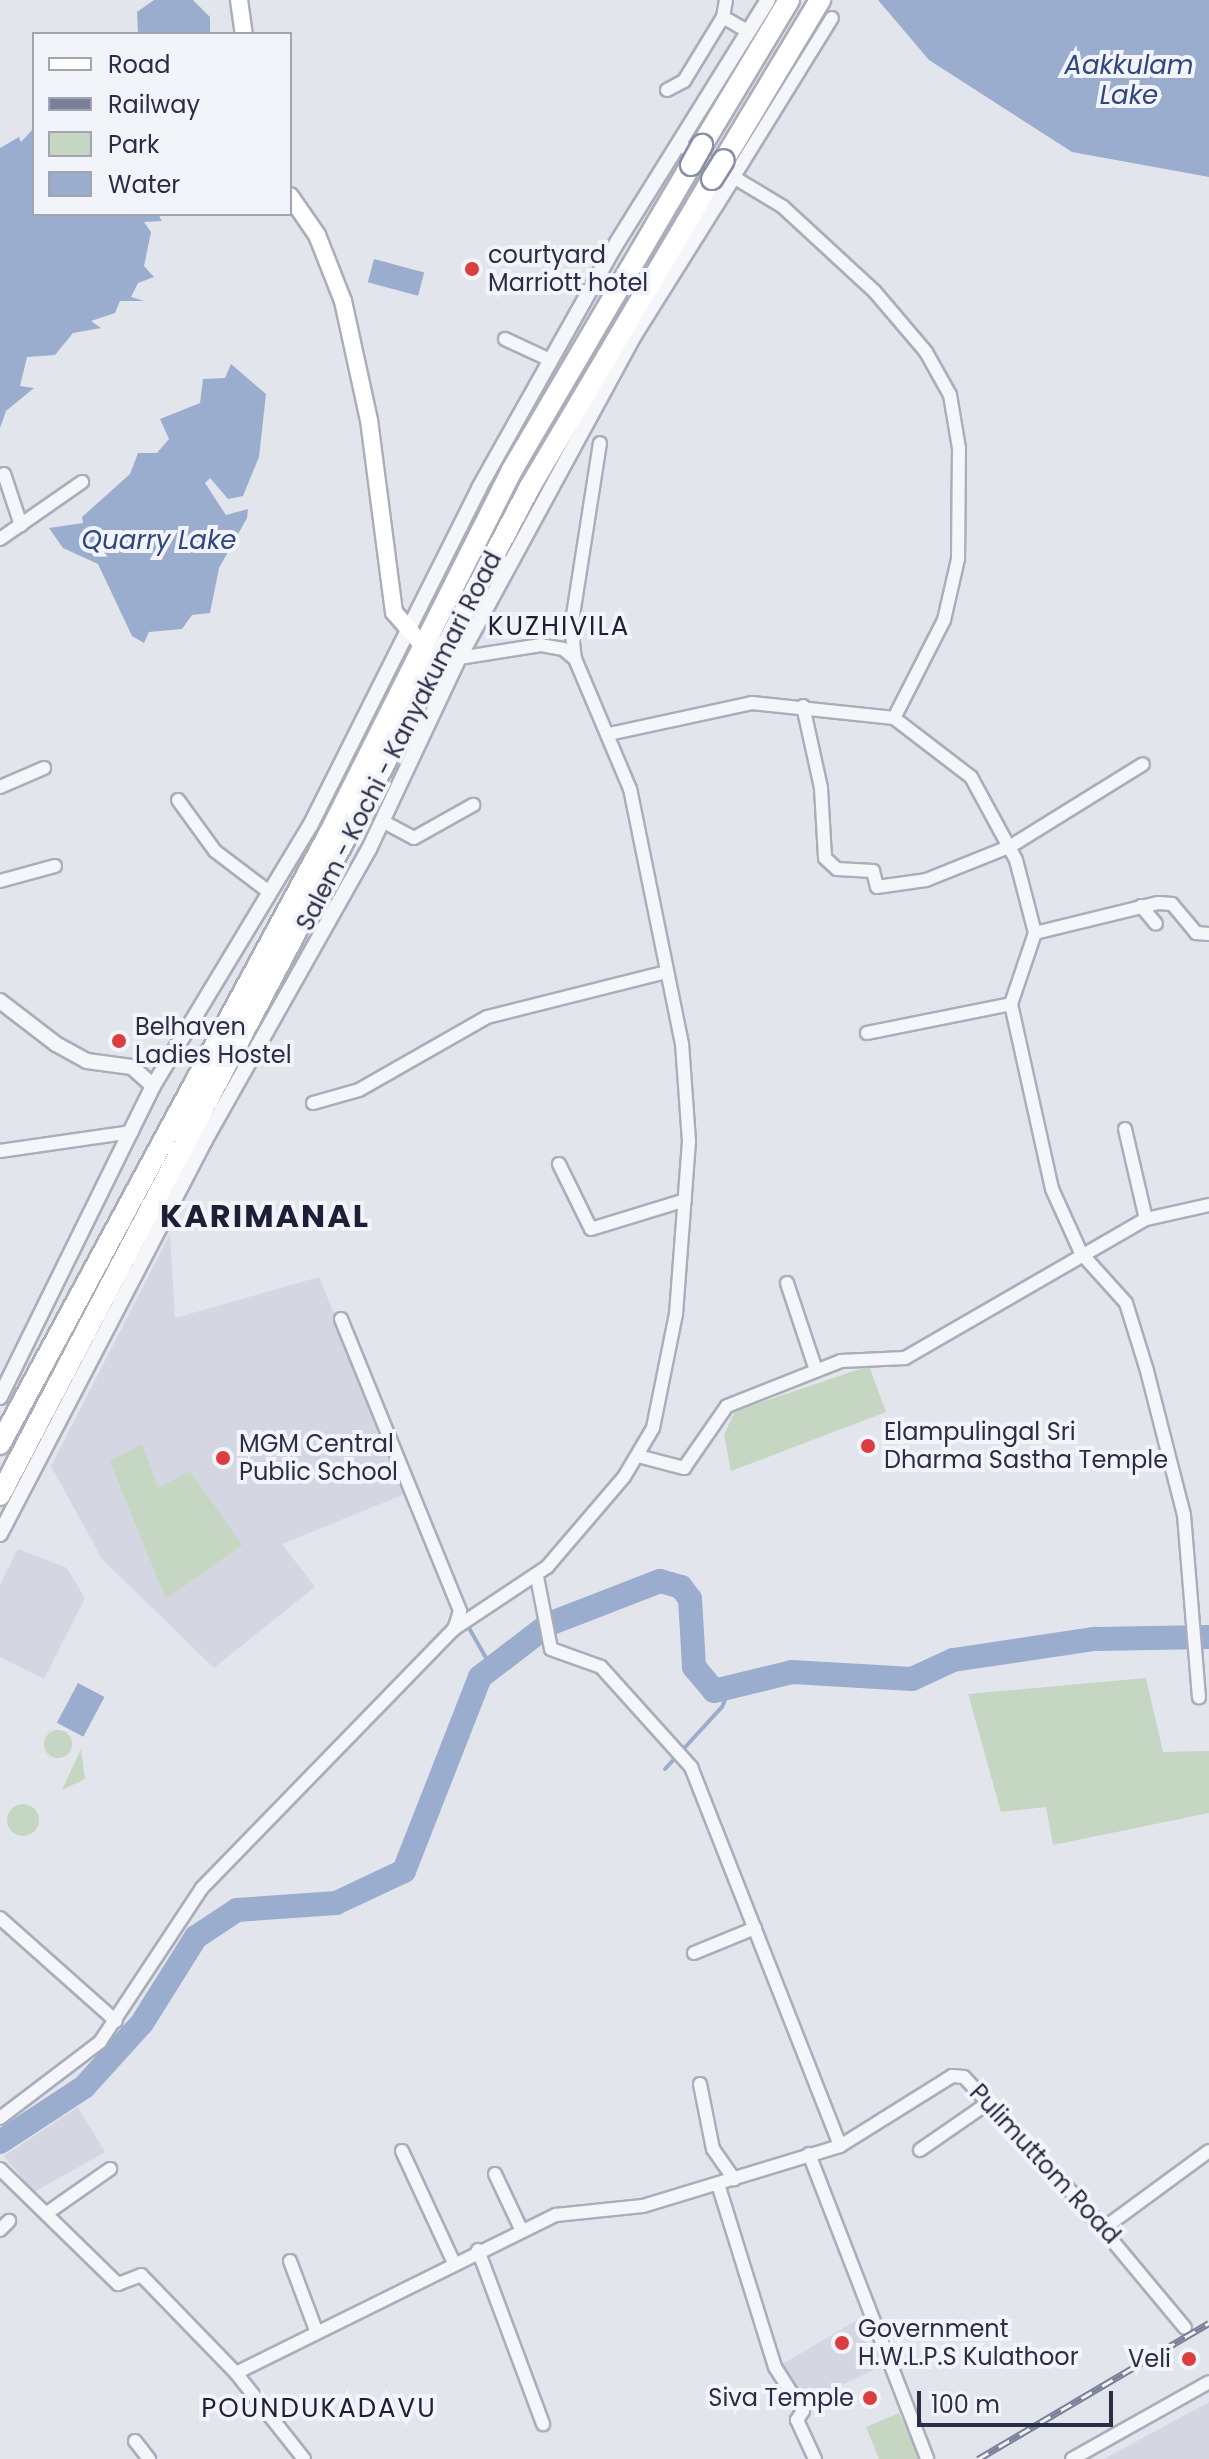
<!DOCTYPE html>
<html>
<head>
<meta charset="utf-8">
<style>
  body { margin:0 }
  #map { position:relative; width:1209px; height:2459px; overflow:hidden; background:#e2e5ec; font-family:Poppins,sans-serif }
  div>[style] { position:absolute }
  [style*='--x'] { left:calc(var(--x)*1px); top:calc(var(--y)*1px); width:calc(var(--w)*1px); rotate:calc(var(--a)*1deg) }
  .built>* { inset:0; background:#d4d7e1 }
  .green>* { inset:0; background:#c5d6c3 }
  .round { border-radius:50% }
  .water>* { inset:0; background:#9badce; transform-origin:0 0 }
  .stream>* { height:4px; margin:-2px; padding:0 2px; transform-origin:2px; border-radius:2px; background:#9badce }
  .river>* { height:24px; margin:-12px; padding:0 12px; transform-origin:12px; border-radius:12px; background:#9badce }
  .roads { filter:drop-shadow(2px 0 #aaaeba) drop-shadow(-2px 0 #aaaeba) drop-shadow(0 2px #aaaeba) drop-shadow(0 -2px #aaaeba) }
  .minor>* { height:12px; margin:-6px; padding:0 6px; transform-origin:6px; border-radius:6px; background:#f5f6f9 }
  .tertiary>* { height:14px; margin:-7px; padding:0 7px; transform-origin:7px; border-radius:7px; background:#f5f6f9 }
  .secondary>* { height:16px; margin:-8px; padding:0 8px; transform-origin:8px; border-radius:8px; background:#fff }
  .trunk>* { height:20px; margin:-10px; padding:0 10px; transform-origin:10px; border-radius:10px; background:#fff }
  .rail>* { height:7px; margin-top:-3.5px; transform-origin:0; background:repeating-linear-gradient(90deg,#f2f4f9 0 12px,#7a8197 0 24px); box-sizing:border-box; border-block:2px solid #7a8197 }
  .bridges { filter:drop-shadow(2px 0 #888fa4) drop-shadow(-2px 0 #888fa4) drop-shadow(0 2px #888fa4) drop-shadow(0 -2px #888fa4) }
  .trunk-bridge>* { height:20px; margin:-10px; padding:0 10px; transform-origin:10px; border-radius:10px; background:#fff }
  .dots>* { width:22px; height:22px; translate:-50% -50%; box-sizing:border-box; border:4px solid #f2f4f9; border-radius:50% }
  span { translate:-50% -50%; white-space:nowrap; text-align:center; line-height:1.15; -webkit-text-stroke:8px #f2f4f9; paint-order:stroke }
  .poi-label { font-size:24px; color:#282f45 }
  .left { translate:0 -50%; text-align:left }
  .right { translate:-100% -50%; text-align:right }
  .street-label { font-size:24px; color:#282f45 }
  .water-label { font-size:26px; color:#2f477d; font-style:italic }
  .neighbourhood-label { font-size:26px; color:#1b2036; letter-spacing:2px }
  .district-label { font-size:32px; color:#1b2036; font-weight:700; letter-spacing:2px }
  .legend { position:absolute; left:32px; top:32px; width:260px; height:184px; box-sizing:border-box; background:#f2f4f9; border:2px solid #a1a5b1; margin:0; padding:10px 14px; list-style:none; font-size:24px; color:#282f45 }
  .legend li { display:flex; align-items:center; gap:16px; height:40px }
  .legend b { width:40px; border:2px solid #a1a5b1 }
  .scale { position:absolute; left:917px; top:2391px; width:196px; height:36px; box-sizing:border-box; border:4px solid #282f45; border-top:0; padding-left:10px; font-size:24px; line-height:28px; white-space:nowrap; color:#282f45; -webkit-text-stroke:6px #f2f4f9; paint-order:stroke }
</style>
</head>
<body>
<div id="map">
  <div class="built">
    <i style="clip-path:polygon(170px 1234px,175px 1318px,319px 1277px,407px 1493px,282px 1544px,315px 1587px,214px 1668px,102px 1559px,51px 1466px)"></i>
    <i style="clip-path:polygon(18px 1549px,67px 1568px,85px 1598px,44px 1679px,0 1657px,0 1585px)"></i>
    <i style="clip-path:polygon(78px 2107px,105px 2152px,34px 2192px,4px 2156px)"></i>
    <i style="clip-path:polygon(857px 2320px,876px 2369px,801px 2403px,781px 2365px)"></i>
    <i style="clip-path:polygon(1209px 2402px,1209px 2459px,1104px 2459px)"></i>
  </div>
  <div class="green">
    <i style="clip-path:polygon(869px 1366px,886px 1412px,731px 1471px,724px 1435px,735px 1411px)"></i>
    <i style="clip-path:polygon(142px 1444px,158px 1488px,190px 1471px,242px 1545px,166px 1599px,110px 1461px)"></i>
    <i style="clip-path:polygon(1146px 1678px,1163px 1752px,1209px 1751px,1209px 1813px,1053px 1845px,1046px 1807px,1001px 1812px,968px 1694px)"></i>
    <i class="round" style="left:44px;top:1730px;width:28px;height:28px"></i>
    <i style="clip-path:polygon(81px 1749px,85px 1779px,62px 1790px)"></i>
    <i class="round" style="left:7px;top:1804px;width:32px;height:32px"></i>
    <i style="clip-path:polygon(899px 2413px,920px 2459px,879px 2459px,866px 2427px)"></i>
  </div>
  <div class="water">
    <i style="clip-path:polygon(154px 0,193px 0,210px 17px,210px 34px,138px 34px,137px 12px)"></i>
    <i style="clip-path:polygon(878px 0,1209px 0,1209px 177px,1072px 152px,929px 60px)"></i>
    <i style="clip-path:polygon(34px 128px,34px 214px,158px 214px,162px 221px,144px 222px,151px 232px,144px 266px,154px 277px,138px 283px,131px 297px,144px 301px,120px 301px,115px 313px,91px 321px,101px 328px,73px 333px,55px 355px,27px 357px,20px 386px,34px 388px,6px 411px,0 428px,0 148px,19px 137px,21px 142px)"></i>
    <i style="left:374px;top:259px;width:52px;height:24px;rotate:15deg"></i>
    <i style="clip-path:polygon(231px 364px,266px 394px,259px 457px,243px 496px,228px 499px,210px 478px,205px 483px,226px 515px,248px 509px,247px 518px,219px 568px,210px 613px,192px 615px,182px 629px,149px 632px,144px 643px,132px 636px,98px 564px,63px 548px,49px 528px,83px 523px,82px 517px,130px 474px,138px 453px,157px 453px,169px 439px,160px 419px,200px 403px,203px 379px,225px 378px)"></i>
    <i style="left:78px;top:1683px;width:30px;height:45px;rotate:28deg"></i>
  </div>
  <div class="stream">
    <i style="--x:469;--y:1628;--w:40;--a:60.3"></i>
    <i style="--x:665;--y:1769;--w:84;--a:-47.4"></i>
    <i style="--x:722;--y:1707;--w:25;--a:-67"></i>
  </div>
  <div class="river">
    <i style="--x:0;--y:2142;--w:100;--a:-33.2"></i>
    <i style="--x:84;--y:2087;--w:86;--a:-47.8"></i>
    <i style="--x:142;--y:2023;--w:102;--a:-57.9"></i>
    <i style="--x:196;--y:1937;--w:49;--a:-33.4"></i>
    <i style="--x:237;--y:1910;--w:99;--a:-4"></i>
    <i style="--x:336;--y:1903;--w:75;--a:-25.2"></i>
    <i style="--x:404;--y:1871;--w:208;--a:-68.6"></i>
    <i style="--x:480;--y:1677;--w:87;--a:-37.5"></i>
    <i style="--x:549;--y:1624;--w:119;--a:-21.2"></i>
    <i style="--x:660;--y:1581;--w:22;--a:16"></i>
    <i style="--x:681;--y:1587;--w:15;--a:53"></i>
    <i style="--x:690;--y:1599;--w:68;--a:86.6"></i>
    <i style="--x:694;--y:1667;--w:31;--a:50"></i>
    <i style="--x:714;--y:1691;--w:80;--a:-13.7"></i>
    <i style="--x:792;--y:1672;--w:120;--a:3.3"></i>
    <i style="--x:912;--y:1679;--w:45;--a:-24.9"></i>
    <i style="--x:953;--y:1660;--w:143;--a:-8.5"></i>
    <i style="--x:1094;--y:1639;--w:115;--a:-1"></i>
  </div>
  <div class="roads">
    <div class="minor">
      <i style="--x:726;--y:0;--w:17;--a:100"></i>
      <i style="--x:723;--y:17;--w:30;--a:30"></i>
      <i style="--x:667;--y:90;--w:19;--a:-28"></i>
      <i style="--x:684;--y:81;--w:75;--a:-58.6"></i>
      <i style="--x:682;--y:146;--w:118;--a:31.1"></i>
      <i style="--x:783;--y:207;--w:125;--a:42.7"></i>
      <i style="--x:875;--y:292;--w:79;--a:49.6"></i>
      <i style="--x:926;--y:352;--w:49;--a:60.8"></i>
      <i style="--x:950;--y:395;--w:54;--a:80.4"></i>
      <i style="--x:959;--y:448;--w:111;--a:90.5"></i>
      <i style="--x:958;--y:559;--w:63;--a:102.9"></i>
      <i style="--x:944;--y:620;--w:110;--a:117"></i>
      <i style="--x:894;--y:718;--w:97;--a:37.5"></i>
      <i style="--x:971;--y:777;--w:94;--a:61.5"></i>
      <i style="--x:1016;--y:860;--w:75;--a:75.4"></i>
      <i style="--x:1035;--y:933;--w:75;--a:108.7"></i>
      <i style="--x:1011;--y:1004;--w:189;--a:77.5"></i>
      <i style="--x:1052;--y:1189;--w:70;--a:65.6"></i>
      <i style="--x:1081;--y:1253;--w:67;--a:48"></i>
      <i style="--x:1126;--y:1303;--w:71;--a:72.8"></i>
      <i style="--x:1147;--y:1371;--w:149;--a:75.6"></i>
      <i style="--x:1184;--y:1515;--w:183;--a:85.3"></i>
      <i style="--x:733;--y:178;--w:188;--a:-58.3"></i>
      <i style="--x:505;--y:339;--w:50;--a:25"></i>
      <i style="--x:4;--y:474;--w:54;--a:71.6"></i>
      <i style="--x:0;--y:539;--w:100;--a:-34.8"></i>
      <i style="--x:575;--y:659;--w:31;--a:-97"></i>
      <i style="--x:571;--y:628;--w:187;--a:-81.1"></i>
      <i style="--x:803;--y:706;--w:84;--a:77.6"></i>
      <i style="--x:821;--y:788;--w:70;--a:86.7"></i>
      <i style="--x:825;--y:858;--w:16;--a:43"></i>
      <i style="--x:837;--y:869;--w:36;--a:3"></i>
      <i style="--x:873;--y:871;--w:16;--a:76"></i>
      <i style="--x:877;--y:887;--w:49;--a:-8.1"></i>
      <i style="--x:926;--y:880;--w:92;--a:-21.8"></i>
      <i style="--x:1011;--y:846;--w:155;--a:-31.8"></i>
      <i style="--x:609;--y:734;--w:146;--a:-12.2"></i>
      <i style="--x:752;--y:703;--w:143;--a:6"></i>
      <i style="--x:0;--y:787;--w:48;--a:-23.4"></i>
      <i style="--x:178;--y:800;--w:63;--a:54"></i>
      <i style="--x:215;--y:851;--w:68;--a:37.2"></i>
      <i style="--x:382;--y:821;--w:36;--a:28"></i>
      <i style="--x:414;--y:838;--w:68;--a:-29.2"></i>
      <i style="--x:0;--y:881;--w:57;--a:-15.3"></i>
      <i style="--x:1141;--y:906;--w:23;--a:50"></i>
      <i style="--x:1035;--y:933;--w:127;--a:-13.7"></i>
      <i style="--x:1158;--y:903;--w:14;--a:4"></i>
      <i style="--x:1172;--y:904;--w:38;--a:50"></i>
      <i style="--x:1196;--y:933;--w:13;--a:4"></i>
      <i style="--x:867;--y:1033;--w:147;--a:-11.4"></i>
      <i style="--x:313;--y:1103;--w:48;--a:-15.8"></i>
      <i style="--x:359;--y:1090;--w:147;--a:-29.7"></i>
      <i style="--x:487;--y:1017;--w:185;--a:-14.1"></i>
      <i style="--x:1125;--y:1129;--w:92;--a:76.9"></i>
      <i style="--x:0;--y:1151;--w:133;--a:-8.2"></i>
      <i style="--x:559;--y:1164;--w:72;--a:63.8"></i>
      <i style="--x:591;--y:1229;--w:98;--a:-17.1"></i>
      <i style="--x:787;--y:1283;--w:92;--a:71.6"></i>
      <i style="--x:341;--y:1319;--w:315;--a:67.8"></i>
      <i style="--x:460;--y:1611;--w:19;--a:108"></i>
      <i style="--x:638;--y:1456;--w:48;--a:14.6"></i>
      <i style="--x:684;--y:1468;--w:75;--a:-55.3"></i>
      <i style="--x:727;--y:1406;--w:123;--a:-21.5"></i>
      <i style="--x:841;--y:1361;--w:64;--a:-2.7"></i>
      <i style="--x:905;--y:1358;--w:278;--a:-30"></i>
      <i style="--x:1146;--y:1219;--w:65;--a:-12.5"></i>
      <i style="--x:537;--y:1577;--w:73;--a:79"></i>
      <i style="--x:551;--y:1649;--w:53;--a:19.8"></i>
      <i style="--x:601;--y:1667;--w:135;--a:48"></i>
      <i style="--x:691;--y:1767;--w:407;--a:68.5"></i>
      <i style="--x:0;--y:1918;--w:155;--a:41.6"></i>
      <i style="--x:694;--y:1953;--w:66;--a:-22.3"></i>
      <i style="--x:700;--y:2084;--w:66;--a:78.7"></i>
      <i style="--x:713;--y:2149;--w:37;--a:55"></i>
      <i style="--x:0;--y:2118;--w:126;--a:-37.2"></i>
      <i style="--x:100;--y:2042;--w:185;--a:-56.5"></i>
      <i style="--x:202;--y:1888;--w:361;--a:-45.8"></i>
      <i style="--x:454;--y:1629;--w:112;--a:-33.7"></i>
      <i style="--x:547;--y:1567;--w:118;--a:-49.5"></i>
      <i style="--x:624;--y:1477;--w:57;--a:-59.4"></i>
      <i style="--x:653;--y:1428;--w:116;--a:-78.6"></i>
      <i style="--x:676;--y:1314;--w:173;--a:-85.7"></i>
      <i style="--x:689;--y:1141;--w:97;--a:-94.1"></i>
      <i style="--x:682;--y:1044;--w:260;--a:-101.5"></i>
      <i style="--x:630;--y:789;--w:141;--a:-112.9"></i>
      <i style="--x:575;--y:659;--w:16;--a:-140"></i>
      <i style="--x:563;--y:649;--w:22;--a:-170"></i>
      <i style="--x:541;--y:645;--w:83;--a:171"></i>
      <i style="--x:920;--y:2150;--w:83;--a:-34.7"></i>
      <i style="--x:402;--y:2151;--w:121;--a:65.1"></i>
      <i style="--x:809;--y:2154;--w:327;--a:68.8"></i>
      <i style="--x:0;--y:2169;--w:165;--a:44.3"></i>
      <i style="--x:118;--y:2284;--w:25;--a:-21"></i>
      <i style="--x:141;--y:2275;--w:136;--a:45.9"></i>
      <i style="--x:495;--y:2174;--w:63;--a:64.7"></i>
      <i style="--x:718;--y:2184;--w:192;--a:72.7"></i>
      <i style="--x:775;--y:2367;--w:52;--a:57.5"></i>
      <i style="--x:803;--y:2411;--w:11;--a:124"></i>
      <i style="--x:797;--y:2420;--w:43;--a:65.2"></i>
      <i style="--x:47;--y:2213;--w:77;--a:-34.9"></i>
      <i style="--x:1104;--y:2228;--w:130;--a:-36.3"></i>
      <i style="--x:0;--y:2230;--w:13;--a:-45"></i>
      <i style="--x:478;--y:2250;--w:186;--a:69.5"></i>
      <i style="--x:290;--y:2261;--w:74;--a:69.4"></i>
      <i style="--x:135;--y:2441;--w:23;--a:52"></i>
      <i style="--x:304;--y:2459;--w:110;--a:-128.3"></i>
      <i style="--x:236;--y:2373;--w:357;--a:-26.3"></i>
      <i style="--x:556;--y:2215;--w:87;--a:-5.9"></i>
      <i style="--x:643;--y:2206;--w:206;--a:-16.9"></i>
      <i style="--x:840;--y:2146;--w:132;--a:-32"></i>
      <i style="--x:952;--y:2076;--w:12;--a:5"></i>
      <i style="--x:964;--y:2077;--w:164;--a:47"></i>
      <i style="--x:1076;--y:2197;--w:170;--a:50.2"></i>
      <i style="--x:1072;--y:2459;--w:157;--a:-29.3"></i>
    </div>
    <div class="tertiary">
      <i style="--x:459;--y:658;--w:369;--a:-61.5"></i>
      <i style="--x:635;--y:334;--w:184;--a:-57.9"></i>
      <i style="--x:0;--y:1001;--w:71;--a:37.5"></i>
      <i style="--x:56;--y:1044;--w:35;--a:29"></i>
      <i style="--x:87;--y:1061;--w:45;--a:7.6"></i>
      <i style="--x:132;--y:1067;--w:28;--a:42"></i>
      <i style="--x:0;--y:1397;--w:347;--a:-63.8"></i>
      <i style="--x:153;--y:1086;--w:304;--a:-58.9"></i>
      <i style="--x:310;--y:826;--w:378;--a:-63.4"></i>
      <i style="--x:479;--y:488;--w:274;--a:-60.7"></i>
      <i style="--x:613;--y:249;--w:293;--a:-58.1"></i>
      <i style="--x:0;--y:1534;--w:444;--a:-62.5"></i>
      <i style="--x:205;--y:1140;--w:334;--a:-60.6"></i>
      <i style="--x:369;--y:849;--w:211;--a:-64.8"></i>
      <i style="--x:459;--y:658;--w:18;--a:174"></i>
    </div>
    <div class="secondary">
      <i style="--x:239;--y:0;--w:34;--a:82"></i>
      <i style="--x:290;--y:196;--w:47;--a:55.3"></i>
      <i style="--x:317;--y:235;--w:71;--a:68.5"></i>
      <i style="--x:343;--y:301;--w:122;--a:77.7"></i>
      <i style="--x:369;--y:420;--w:194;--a:82.6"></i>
      <i style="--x:394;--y:612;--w:55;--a:49.4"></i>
    </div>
    <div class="trunk">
      <i style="--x:702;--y:145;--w:169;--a:-59"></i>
      <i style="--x:724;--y:160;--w:187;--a:-59"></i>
      <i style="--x:0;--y:1444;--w:695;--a:-61.67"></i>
      <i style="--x:330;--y:832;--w:405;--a:-63.3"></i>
      <i style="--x:512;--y:470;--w:354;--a:-59.6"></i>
      <i style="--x:0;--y:1495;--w:1141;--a:-62.27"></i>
      <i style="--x:531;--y:485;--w:356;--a:-59.4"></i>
    </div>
  </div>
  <div class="rail">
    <i style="--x:978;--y:2459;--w:268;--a:-30.5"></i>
  </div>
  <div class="bridges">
    <div class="trunk-bridge">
      <i style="--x:691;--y:165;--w:23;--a:-61"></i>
      <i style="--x:712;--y:179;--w:22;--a:-58"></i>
    </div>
  </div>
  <div class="dots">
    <i style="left:472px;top:269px;background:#da3e41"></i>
    <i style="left:119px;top:1041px;background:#da3e41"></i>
    <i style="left:868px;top:1446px;background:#da3e41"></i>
    <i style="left:223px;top:1458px;background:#da3e41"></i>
    <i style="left:842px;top:2343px;background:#da3e41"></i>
    <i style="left:1189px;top:2359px;background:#da3e41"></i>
    <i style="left:870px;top:2398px;background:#da3e41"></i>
  </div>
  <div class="poi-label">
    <span class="left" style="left:488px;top:269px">courtyard<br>Marriott hotel</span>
    <span class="left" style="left:135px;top:1041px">Belhaven<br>Ladies Hostel</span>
    <span class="left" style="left:884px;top:1446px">Elampulingal Sri<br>Dharma Sastha Temple</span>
    <span class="left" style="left:239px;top:1458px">MGM Central<br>Public School</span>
    <span class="left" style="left:858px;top:2343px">Government<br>H.W.L.P.S Kulathoor</span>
    <span class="right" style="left:1171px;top:2359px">Veli</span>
    <span class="right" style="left:854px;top:2398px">Siva Temple</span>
  </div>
  <div class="street-label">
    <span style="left:399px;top:741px;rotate:-63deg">Salem - Kochi - Kanyakumari Road</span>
    <span style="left:1045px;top:2164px;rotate:47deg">Pulimuttom Road</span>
  </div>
  <div class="water-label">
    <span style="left:1129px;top:81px">Aakkulam<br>Lake</span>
    <span style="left:159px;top:541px">Quarry Lake</span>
  </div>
  <div class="neighbourhood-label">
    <span style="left:559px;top:627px">KUZHIVILA</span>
    <span style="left:319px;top:2409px">POUNDUKADAVU</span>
  </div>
  <div class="district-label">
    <span style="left:265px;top:1216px">KARIMANAL</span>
  </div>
  <ul class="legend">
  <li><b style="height:10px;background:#fff"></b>Road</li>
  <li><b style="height:10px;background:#7a8197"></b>Railway</li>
  <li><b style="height:22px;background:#c5d6c3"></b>Park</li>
  <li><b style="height:22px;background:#9badce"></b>Water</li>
  </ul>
  <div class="scale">100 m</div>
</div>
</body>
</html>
